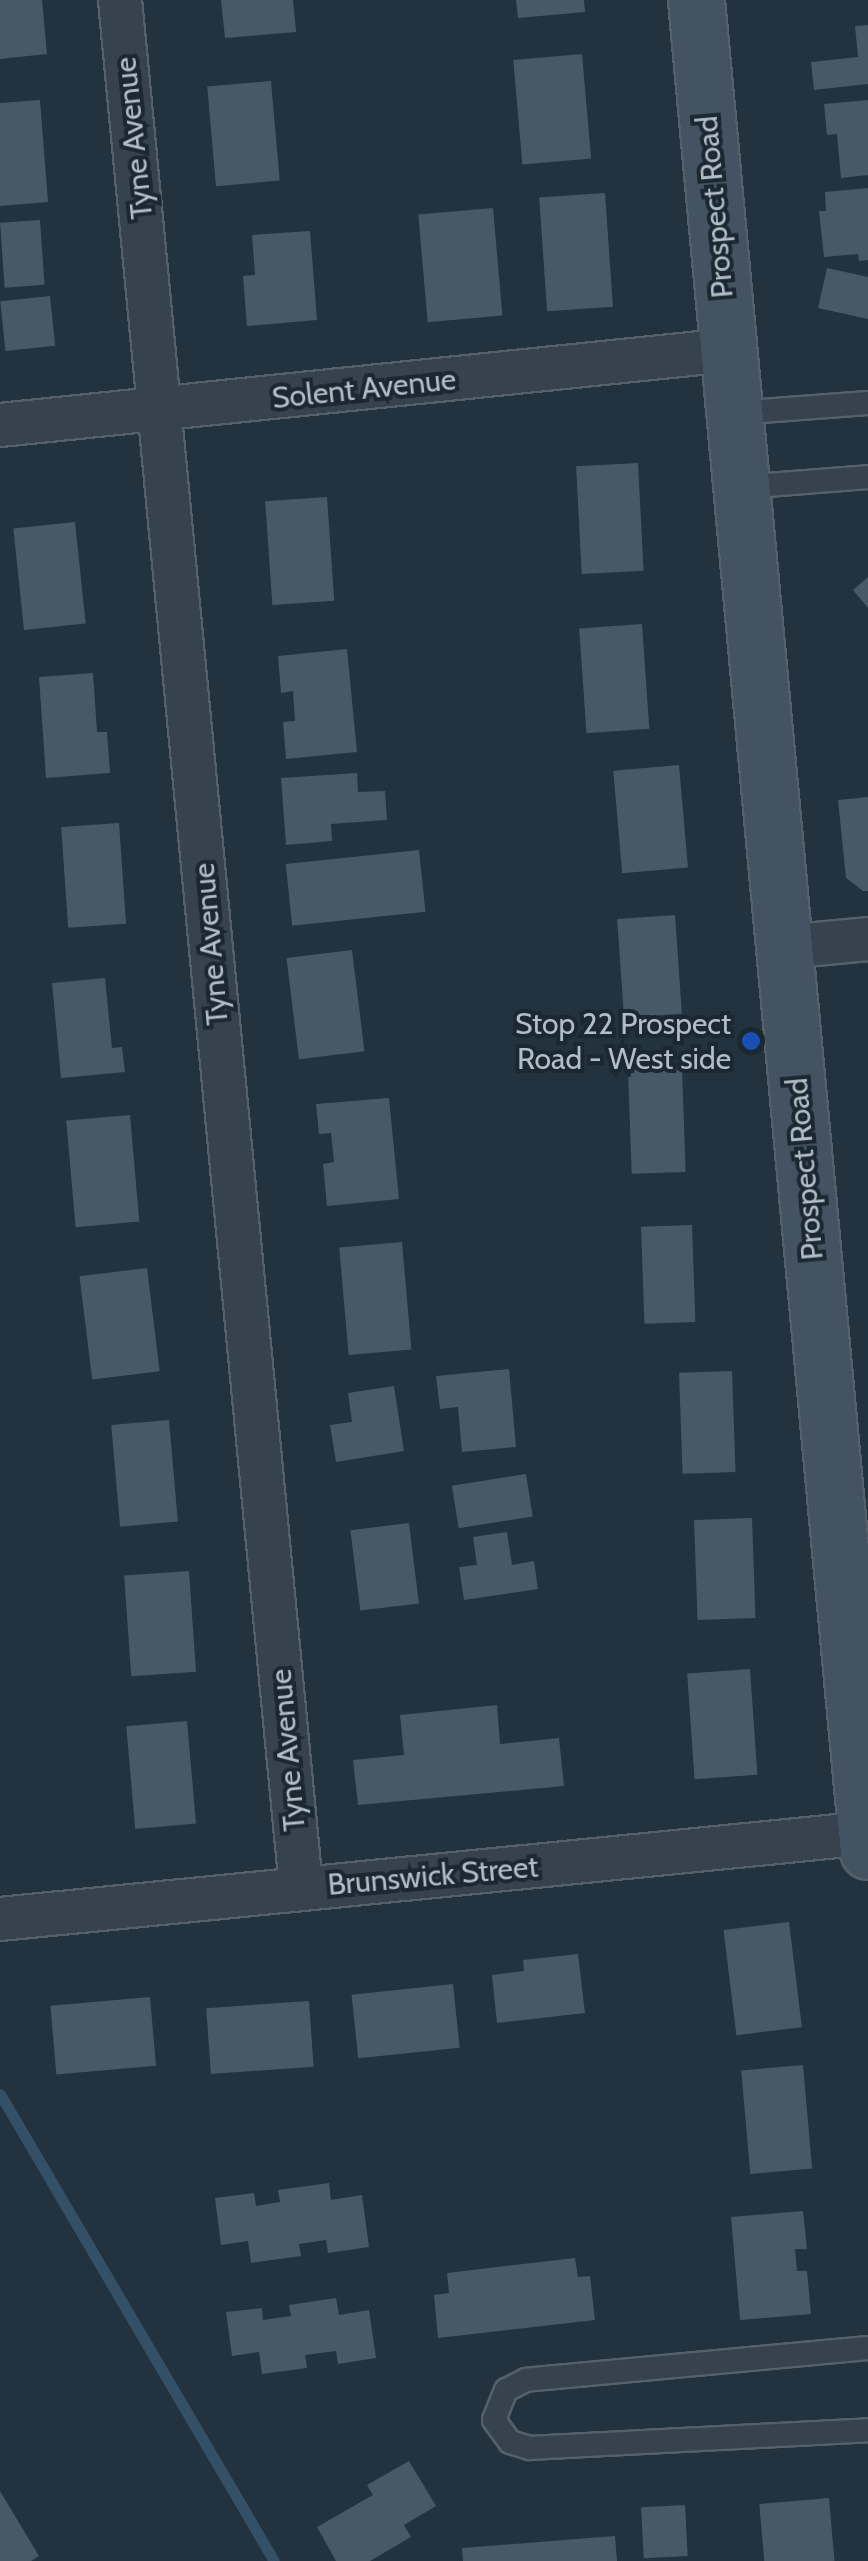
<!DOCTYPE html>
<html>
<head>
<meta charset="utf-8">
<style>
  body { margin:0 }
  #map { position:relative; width:868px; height:2561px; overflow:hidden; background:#22323e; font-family:Cabin,sans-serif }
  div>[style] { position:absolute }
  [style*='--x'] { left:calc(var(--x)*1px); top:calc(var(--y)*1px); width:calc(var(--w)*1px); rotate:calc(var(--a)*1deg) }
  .stream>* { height:11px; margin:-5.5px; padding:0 5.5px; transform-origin:5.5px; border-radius:5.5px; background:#345066 }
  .building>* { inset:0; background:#475967; transform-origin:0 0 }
  .roads { filter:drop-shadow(2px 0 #54616b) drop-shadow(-2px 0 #54616b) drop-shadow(0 2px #54616b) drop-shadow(0 -2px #54616b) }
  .service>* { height:22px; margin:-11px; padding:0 11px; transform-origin:11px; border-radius:11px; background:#36434e }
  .minor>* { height:42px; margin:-21px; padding:0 21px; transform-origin:21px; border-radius:21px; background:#36434e }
  .secondary>* { height:55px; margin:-27.5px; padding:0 27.5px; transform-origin:27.5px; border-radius:27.5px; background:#435361 }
  .dots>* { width:28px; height:28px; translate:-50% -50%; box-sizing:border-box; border:5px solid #1b2832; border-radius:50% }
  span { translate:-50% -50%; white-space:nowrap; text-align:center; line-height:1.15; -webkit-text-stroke:8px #1b2832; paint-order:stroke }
  .street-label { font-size:30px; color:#b1bec9 }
  .poi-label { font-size:30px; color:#b1bec9 }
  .right { translate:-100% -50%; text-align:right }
</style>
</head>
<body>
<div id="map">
  <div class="stream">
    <i style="--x:0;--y:2094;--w:541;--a:59.6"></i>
  </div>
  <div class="building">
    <i style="clip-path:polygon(0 0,42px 0,47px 54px,0 59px)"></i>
    <i style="clip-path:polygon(221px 0,293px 0,296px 32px,225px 38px)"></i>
    <i style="clip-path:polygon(516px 0,584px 0,585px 12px,518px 18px)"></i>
    <i style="clip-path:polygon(868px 25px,868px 84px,814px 90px,811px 62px,858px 57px,855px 26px)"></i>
    <i style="left:582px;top:54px;width:105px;height:69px;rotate:85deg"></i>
    <i style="left:271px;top:81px;width:100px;height:64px;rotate:85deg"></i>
    <i style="clip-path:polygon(40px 100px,48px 202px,0 206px,0 103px)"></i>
    <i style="clip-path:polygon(868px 100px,868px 175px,841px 178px,837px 134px,827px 135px,824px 104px)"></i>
    <i style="clip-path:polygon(868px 188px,868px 260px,859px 261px,858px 254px,824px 257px,819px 211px,826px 211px,825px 192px)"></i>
    <i style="left:605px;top:193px;width:114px;height:66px;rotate:86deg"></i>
    <i style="left:493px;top:208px;width:108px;height:75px;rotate:85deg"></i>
    <i style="left:40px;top:220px;width:65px;height:40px;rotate:86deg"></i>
    <i style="clip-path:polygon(310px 231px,317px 320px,247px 326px,243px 276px,255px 275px,252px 235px)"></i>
    <i style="clip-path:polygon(827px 268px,868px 277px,868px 319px,818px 308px)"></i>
    <i style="left:50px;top:296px;width:50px;height:50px;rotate:84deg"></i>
    <i style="left:638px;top:463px;width:108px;height:62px;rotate:87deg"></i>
    <i style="left:327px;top:497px;width:104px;height:62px;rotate:86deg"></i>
    <i style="left:75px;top:522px;width:102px;height:62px;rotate:84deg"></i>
    <i style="clip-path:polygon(868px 577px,868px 608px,853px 590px)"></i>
    <i style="left:642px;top:624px;width:105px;height:63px;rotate:86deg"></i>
    <i style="clip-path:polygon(347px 649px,357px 752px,286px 759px,283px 722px,295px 721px,293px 691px,281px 693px,278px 656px)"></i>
    <i style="clip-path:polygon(93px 673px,97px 732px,107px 732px,110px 773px,46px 778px,39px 677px)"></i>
    <i style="left:679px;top:765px;width:103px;height:66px;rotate:85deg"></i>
    <i style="clip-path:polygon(357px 773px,358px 792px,385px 791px,387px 820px,331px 824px,332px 841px,286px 845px,281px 778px)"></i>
    <i style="clip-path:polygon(868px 797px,868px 891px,863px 891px,846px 878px,838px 800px)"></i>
    <i style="left:119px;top:823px;width:101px;height:58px;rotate:86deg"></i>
    <i style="left:419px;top:850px;width:62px;height:134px;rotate:84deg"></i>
    <i style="left:675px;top:915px;width:99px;height:58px;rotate:86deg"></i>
    <i style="left:352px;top:950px;width:102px;height:66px;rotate:83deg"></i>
    <i style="clip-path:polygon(105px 978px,112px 1048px,122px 1047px,125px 1072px,61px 1078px,52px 983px)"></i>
    <i style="left:682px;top:1068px;width:104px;height:54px;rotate:88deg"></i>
    <i style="clip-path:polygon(389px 1098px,399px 1199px,327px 1206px,323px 1164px,334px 1162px,331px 1133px,319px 1134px,316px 1104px)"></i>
    <i style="left:130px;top:1115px;width:107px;height:64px;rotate:85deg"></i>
    <i style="left:692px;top:1225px;width:97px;height:51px;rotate:88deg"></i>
    <i style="left:402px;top:1242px;width:108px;height:63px;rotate:85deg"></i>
    <i style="left:147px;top:1268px;width:104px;height:68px;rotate:83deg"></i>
    <i style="clip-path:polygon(509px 1369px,516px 1447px,462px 1452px,458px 1407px,440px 1409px,436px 1376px)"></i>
    <i style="left:732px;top:1371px;width:101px;height:53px;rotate:88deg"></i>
    <i style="clip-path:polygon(394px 1386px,404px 1451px,336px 1462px,330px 1425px,352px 1422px,348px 1393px)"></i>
    <i style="left:169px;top:1420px;width:102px;height:58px;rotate:85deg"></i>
    <i style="left:526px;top:1474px;width:43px;height:75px;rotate:81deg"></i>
    <i style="left:752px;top:1518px;width:100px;height:58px;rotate:88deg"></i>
    <i style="left:409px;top:1523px;width:81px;height:59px;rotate:83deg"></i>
    <i style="clip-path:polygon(507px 1532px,512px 1565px,534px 1561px,538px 1589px,464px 1600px,459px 1567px,477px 1565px,473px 1537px)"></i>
    <i style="left:189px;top:1571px;width:101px;height:65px;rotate:86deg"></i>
    <i style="left:750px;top:1669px;width:106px;height:63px;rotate:86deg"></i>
    <i style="clip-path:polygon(497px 1705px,500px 1744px,559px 1738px,564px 1786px,358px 1805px,353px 1760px,404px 1755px,400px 1715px)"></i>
    <i style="left:187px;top:1721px;width:103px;height:61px;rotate:85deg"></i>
    <i style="left:789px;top:1922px;width:106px;height:66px;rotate:83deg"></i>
    <i style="clip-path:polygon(578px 1954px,585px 2013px,497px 2023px,492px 1975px,524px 1971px,523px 1960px)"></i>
    <i style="left:453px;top:1984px;width:64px;height:102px;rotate:84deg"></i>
    <i style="left:150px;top:1997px;width:69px;height:100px;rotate:85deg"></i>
    <i style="left:309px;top:2001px;width:66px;height:103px;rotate:86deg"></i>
    <i style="left:803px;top:2065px;width:104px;height:62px;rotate:85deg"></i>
    <i style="clip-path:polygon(329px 2183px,331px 2200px,362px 2195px,369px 2247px,328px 2253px,326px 2240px,299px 2244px,301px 2256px,251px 2263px,248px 2241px,221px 2245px,215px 2198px,254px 2193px,256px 2206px,280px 2202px,278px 2190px)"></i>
    <i style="clip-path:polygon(803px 2211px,807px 2249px,795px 2249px,797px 2271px,807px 2271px,811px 2314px,740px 2320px,731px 2217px)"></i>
    <i style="clip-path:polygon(575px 2258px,578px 2277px,590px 2276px,595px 2320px,438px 2338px,434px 2295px,449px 2293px,447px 2273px)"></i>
    <i style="clip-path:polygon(336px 2298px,339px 2315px,369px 2310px,376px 2358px,338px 2364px,336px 2351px,305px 2355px,307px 2368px,262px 2374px,259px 2352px,232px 2356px,226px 2312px,262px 2308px,263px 2320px,291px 2316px,289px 2305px)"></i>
    <i style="clip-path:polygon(409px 2461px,436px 2506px,404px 2525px,411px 2537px,370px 2561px,336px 2561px,317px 2527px,373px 2495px,367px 2485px)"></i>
    <i style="clip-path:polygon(0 2491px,39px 2556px,31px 2561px,0 2561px)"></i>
    <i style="left:829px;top:2498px;width:63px;height:70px;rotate:85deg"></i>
    <i style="left:685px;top:2505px;width:51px;height:44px;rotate:87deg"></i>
    <i style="clip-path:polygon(615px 2536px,617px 2561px,463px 2561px,462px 2548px)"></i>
  </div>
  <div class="roads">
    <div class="service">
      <i style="--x:735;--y:413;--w:133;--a:-4.3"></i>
      <i style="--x:742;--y:487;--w:126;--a:-4.5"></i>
      <i style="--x:868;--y:2348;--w:343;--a:174.7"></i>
      <i style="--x:526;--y:2380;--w:22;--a:153"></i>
      <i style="--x:506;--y:2390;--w:32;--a:112"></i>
      <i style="--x:494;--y:2420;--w:27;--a:54"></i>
      <i style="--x:510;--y:2442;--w:21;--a:17"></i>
      <i style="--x:530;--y:2448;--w:338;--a:-3"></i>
    </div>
    <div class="minor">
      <i style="--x:120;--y:0;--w:1897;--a:84.52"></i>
      <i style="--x:0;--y:425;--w:733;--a:-5.87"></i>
      <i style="--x:784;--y:947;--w:84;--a:-5.4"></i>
      <i style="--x:0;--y:1919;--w:872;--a:-5.66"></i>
    </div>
    <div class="secondary">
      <i style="--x:696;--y:0;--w:1859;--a:84.69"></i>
    </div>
  </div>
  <div class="dots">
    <i style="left:751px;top:1041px;background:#1a4fb4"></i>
  </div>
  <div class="street-label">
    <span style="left:134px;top:138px;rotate:-96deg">Tyne Avenue</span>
    <span style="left:715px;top:207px;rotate:-95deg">Prospect Road</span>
    <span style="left:364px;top:389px;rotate:-6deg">Solent Avenue</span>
    <span style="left:211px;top:944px;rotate:-95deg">Tyne Avenue</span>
    <span style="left:805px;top:1169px;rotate:-95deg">Prospect Road</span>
    <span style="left:288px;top:1750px;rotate:-95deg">Tyne Avenue</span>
    <span style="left:433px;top:1876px;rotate:-5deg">Brunswick Street</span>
  </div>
  <div class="poi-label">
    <span class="right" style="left:731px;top:1041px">Stop 22 Prospect<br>Road - West side</span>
  </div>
</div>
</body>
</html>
